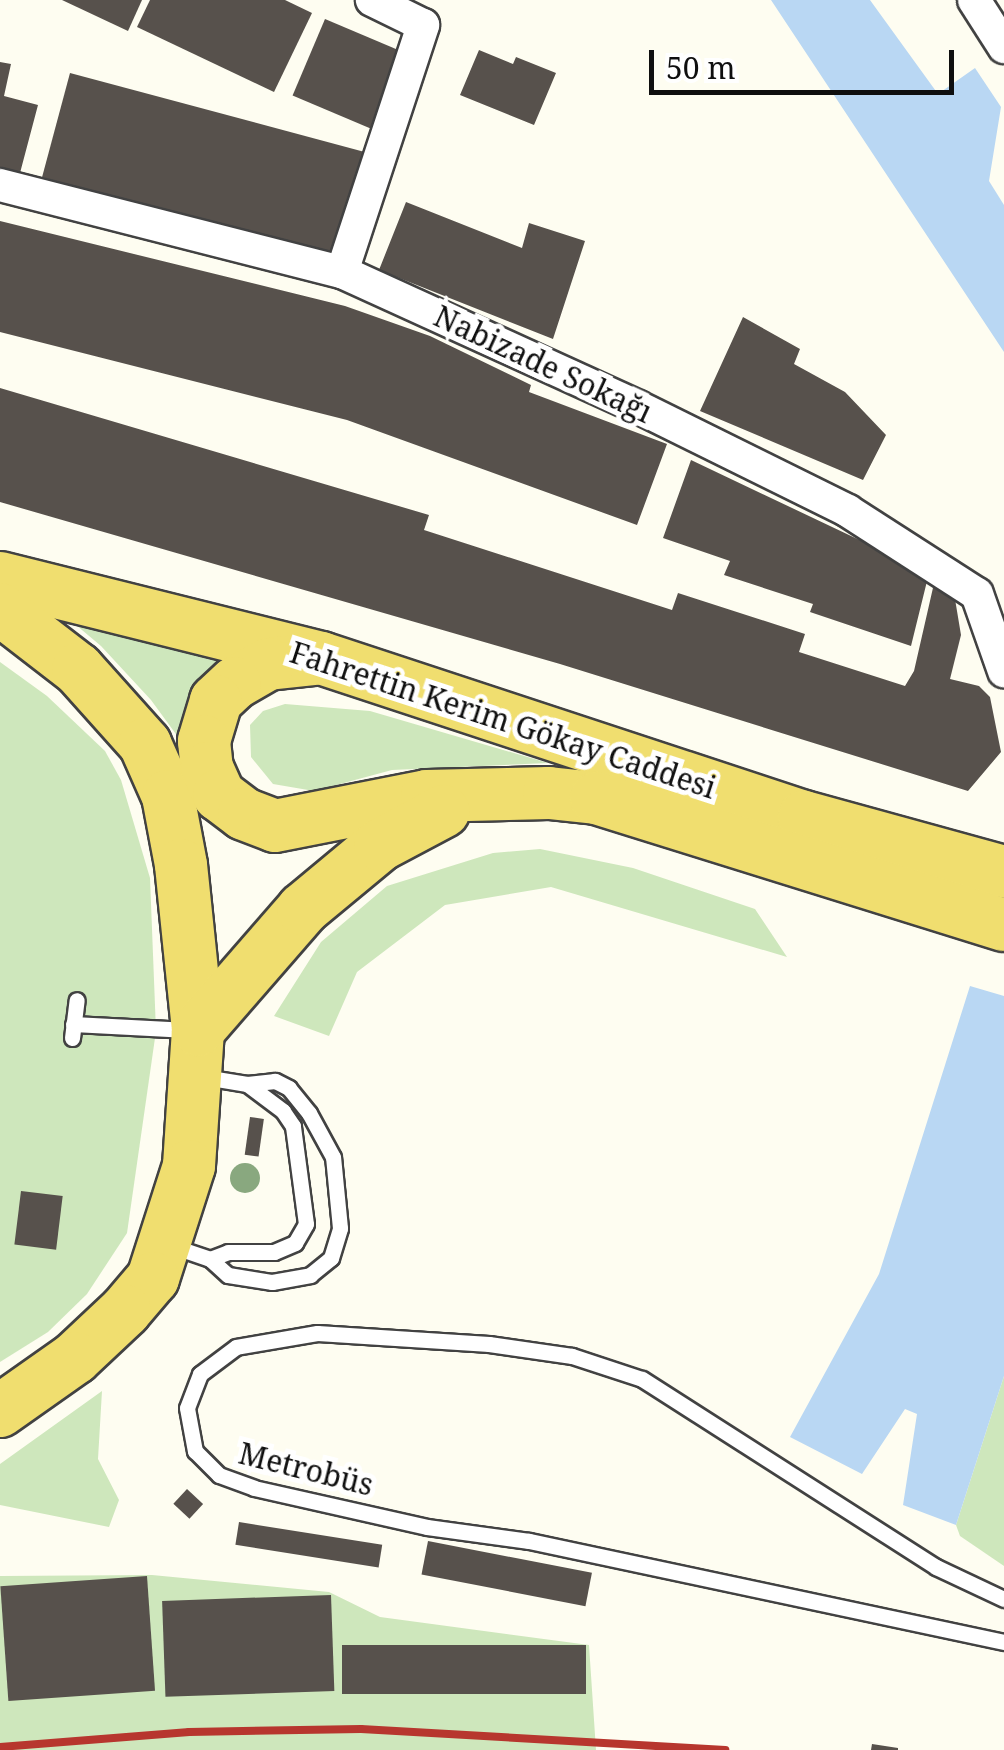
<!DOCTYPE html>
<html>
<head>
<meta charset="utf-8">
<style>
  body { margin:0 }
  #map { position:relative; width:1004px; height:1750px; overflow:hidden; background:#fefdf1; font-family:"Noto Serif",serif }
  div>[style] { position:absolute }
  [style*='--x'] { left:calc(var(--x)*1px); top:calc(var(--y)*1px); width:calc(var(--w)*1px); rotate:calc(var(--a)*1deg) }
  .green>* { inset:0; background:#cee7bc }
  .water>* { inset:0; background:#b9d7f3 }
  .building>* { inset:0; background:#57514c; transform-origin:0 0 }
  .roads { filter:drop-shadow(2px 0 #424242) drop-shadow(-2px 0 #424242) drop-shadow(0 2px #424242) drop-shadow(0 -2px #424242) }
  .lane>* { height:15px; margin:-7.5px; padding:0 7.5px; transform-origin:7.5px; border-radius:7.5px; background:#fff }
  .street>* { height:32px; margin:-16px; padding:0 16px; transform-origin:16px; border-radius:16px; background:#fff }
  .primary>* { height:52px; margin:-26px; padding:0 26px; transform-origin:26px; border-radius:26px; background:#f0de6f }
  .rail>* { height:8px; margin:-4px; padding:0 4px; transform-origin:4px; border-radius:4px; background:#b7362e }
  .trees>* { width:30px; height:30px; margin:-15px; border-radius:50%; background:#89a87f }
  span { translate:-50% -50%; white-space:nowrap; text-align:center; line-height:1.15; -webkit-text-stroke:10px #fff; paint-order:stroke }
  .street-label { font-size:30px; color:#0f0f0f }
  .scale { position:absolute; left:649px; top:50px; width:305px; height:45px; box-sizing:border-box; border:5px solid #0f0f0f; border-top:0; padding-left:12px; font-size:30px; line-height:35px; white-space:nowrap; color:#0f0f0f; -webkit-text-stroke:8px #fff; paint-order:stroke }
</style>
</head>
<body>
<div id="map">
  <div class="green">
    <i style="clip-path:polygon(57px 609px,230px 651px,207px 673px,193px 710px,189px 752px,151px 700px,101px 646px)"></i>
    <i style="clip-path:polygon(0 662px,47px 696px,105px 751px,121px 780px,150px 878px,156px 1031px,127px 1233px,87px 1294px,48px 1332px,0 1362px)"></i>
    <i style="clip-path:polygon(285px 704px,370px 711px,548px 763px,392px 770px,314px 791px,273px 784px,251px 757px,250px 725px,263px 711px)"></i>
    <i style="clip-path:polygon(540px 849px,633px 868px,755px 909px,787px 957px,551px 887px,445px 905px,357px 972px,329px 1036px,274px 1016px,321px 942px,387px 886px,493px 853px)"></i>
    <i style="clip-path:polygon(1004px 1376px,1004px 1566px,960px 1536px,956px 1525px)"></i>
    <i style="clip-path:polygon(102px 1391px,98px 1459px,119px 1500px,109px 1527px,0 1505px,0 1464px)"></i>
    <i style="clip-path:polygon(152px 1575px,329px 1592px,380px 1617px,589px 1645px,596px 1750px,0 1750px,0 1576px)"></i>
  </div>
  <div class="water">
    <i style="clip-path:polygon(771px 0,870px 0,938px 94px,975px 68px,1001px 107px,989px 181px,1004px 205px,1004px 352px)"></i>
    <i style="clip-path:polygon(970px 986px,1004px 996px,1004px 1376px,956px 1525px,903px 1505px,917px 1414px,905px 1409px,862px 1474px,790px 1437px,879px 1274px)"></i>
  </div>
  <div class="building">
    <i style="clip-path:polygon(62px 0,142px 0,128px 31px)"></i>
    <i style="clip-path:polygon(150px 0,285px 0,312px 13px,274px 92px,137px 27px)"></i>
    <i style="left:325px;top:19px;width:86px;height:83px;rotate:23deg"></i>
    <i style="clip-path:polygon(479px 50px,513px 64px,516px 57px,556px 73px,534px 125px,460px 95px)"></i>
    <i style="clip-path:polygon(0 62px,11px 64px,4px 96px,38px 105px,20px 173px,0 167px)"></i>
    <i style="left:70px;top:73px;width:306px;height:108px;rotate:15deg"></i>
    <i style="clip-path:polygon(406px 202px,522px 248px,529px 223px,585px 241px,553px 339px,379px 270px)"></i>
    <i style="clip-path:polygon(0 221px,345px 306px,430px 336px,531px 385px,529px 392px,667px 444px,637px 525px,347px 420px,0 332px)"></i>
    <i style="clip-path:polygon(743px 317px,800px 349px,794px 364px,845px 392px,886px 435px,863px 480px,700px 411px)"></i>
    <i style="clip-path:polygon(0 388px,429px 515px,424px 530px,672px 610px,678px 593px,805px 634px,799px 652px,905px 686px,914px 671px,935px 579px,954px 593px,961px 635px,950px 679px,979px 686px,990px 697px,1001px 752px,968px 791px,560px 664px,0 502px)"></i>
    <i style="clip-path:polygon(691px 460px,929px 573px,911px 646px,810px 612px,813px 604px,724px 575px,730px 561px,663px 538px)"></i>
    <i style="left:250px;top:1117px;width:14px;height:38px;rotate:8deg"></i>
    <i style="left:21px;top:1191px;width:42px;height:54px;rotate:7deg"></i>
    <i style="left:187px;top:1489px;width:22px;height:20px;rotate:43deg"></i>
    <i style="left:239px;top:1522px;width:145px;height:23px;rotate:9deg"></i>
    <i style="left:428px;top:1541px;width:167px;height:34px;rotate:11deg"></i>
    <i style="left:147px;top:1576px;width:115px;height:147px;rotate:86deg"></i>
    <i style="left:331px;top:1595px;width:96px;height:169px;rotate:88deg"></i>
    <i style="left:342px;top:1645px;width:244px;height:49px"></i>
    <i style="clip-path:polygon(872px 1744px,898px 1748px,898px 1750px,871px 1750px)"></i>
  </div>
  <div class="roads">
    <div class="lane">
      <i style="--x:73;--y:1024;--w:115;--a:3"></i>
      <i style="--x:72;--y:1038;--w:38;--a:-83"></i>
      <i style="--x:172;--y:1246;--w:40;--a:18.9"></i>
      <i style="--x:210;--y:1259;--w:24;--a:42"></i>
      <i style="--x:228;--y:1275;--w:45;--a:9"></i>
      <i style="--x:272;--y:1282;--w:39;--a:-10"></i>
      <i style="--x:310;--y:1275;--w:27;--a:-39"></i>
      <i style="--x:331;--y:1258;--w:31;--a:-73"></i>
      <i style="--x:340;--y:1228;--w:71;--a:-95.6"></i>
      <i style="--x:333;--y:1157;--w:50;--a:-118.6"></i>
      <i style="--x:309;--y:1113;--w:32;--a:-129"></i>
      <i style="--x:289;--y:1088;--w:16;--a:-153"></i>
      <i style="--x:275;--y:1081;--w:28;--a:174"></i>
      <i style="--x:247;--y:1084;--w:44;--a:-170.8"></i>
      <i style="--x:210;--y:1259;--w:19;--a:-21"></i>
      <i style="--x:228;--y:1252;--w:46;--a:0"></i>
      <i style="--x:274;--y:1252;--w:23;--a:-23"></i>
      <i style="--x:295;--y:1243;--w:22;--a:-60"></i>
      <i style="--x:306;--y:1224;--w:99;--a:-97.6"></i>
      <i style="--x:293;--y:1126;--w:18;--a:-124"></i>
      <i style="--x:283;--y:1111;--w:45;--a:-143.1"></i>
      <i style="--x:1004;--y:1599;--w:75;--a:-154.8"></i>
      <i style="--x:936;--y:1567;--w:349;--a:-147.4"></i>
      <i style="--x:642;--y:1379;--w:74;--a:-161.8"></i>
      <i style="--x:572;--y:1356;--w:84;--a:-171.8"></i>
      <i style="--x:489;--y:1344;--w:172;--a:-176.3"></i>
      <i style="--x:317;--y:1333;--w:82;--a:170.2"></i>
      <i style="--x:236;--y:1347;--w:45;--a:143.1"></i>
      <i style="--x:200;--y:1374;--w:36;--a:111"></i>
      <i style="--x:187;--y:1408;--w:44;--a:79.5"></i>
      <i style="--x:195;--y:1451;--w:34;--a:45"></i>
      <i style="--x:219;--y:1475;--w:37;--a:20"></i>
      <i style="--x:254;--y:1488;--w:177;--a:12.7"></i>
      <i style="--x:427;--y:1527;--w:103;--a:7.8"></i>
      <i style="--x:529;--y:1541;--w:486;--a:12"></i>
    </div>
    <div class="street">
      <i style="--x:974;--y:0;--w:56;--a:57.4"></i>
      <i style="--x:0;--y:185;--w:353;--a:14.3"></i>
      <i style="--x:342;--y:272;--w:325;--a:24.5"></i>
      <i style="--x:638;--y:407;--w:234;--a:26.3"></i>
      <i style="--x:848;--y:511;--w:153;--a:32.8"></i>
      <i style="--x:977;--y:594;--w:82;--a:70.7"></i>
      <i style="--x:342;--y:272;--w:260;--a:-71.8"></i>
      <i style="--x:423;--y:25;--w:57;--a:-153.9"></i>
    </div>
    <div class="primary">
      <i style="--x:0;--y:578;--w:331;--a:14"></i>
      <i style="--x:321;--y:658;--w:508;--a:18.22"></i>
      <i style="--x:804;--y:817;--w:207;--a:15.4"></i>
      <i style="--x:0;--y:609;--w:98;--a:37.6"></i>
      <i style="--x:78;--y:669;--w:101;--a:48.2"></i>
      <i style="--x:145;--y:744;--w:57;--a:66.1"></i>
      <i style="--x:168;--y:796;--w:70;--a:79.3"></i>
      <i style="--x:181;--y:865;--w:166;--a:84.1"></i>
      <i style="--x:198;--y:1030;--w:136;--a:93.8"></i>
      <i style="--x:189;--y:1166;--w:118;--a:107.8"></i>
      <i style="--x:153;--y:1278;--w:43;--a:130.3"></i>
      <i style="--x:125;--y:1311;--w:69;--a:136.8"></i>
      <i style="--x:75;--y:1358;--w:92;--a:144.8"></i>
      <i style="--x:315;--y:659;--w:47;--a:173.9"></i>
      <i style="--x:268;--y:664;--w:38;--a:150"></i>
      <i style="--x:235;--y:683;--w:26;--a:137"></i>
      <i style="--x:216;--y:701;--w:42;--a:106.7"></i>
      <i style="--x:204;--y:741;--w:27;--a:84"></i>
      <i style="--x:207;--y:768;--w:30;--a:66"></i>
      <i style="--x:219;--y:795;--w:31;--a:37"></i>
      <i style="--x:244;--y:814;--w:33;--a:21"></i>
      <i style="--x:275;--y:826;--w:155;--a:-11.2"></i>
      <i style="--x:427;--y:796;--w:122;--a:-1.4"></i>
      <i style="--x:549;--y:793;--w:47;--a:6.1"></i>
      <i style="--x:596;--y:798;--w:427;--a:17.3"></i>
      <i style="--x:198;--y:1030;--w:160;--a:-49"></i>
      <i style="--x:303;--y:909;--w:100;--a:-39.7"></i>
      <i style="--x:380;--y:845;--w:72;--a:-28"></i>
    </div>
  </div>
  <div class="rail">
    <i style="--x:0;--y:1747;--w:190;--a:-4.5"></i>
    <i style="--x:189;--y:1732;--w:172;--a:-1"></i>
    <i style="--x:361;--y:1729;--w:365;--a:3.3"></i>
  </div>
  <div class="trees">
    <i style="left:245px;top:1178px"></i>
  </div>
  <div class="street-label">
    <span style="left:543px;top:364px;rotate:25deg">Nabizade Sokağı</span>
    <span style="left:503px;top:720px;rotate:18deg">Fahrettin Kerim Gökay Caddesi</span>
    <span style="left:306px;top:1469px;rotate:14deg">Metrobüs</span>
  </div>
  <div class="scale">50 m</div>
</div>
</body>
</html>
